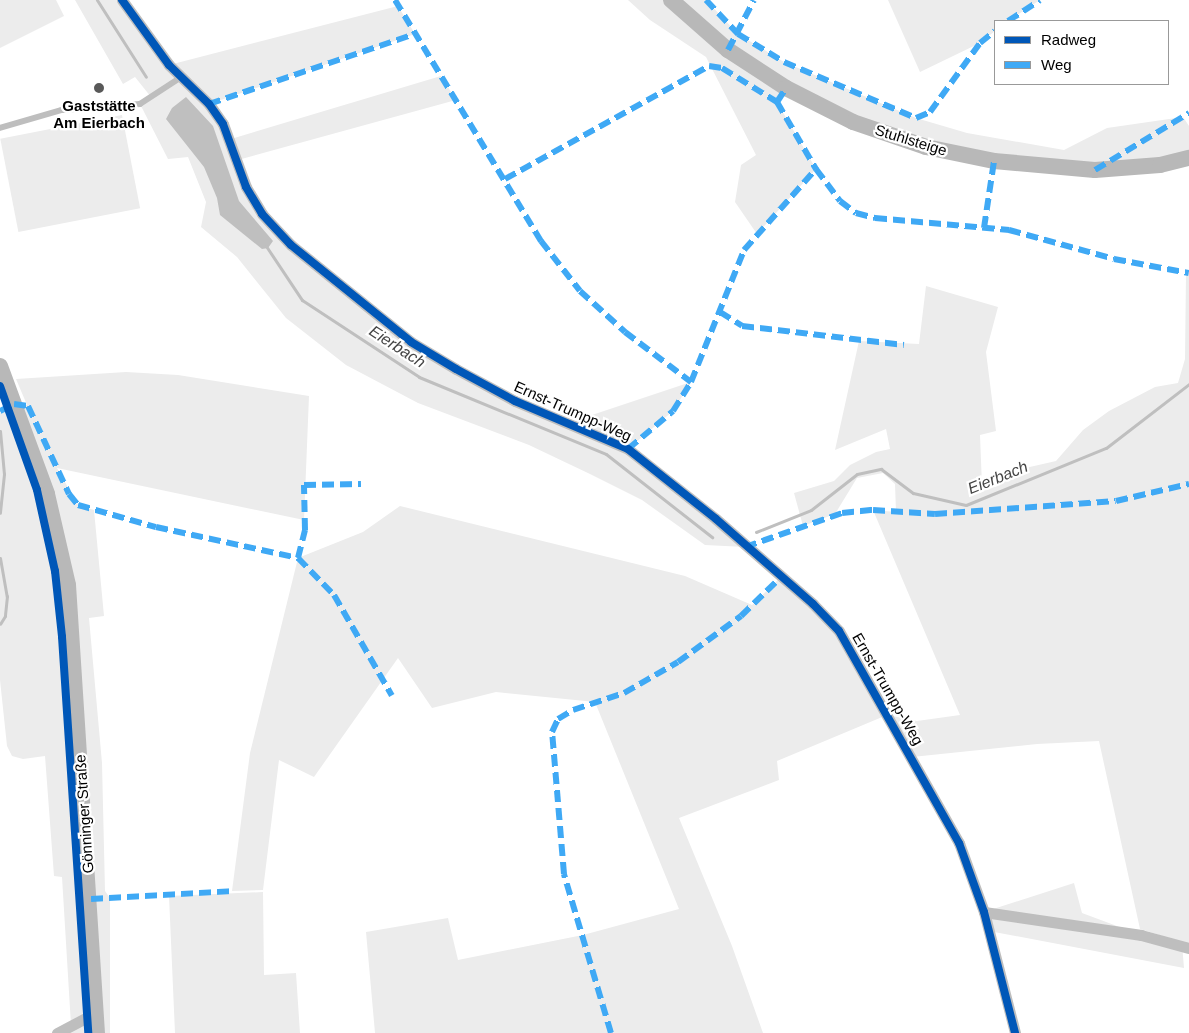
<!DOCTYPE html>
<html>
<head>
<meta charset="utf-8">
<style>
  body { margin:0 }
  #map { position:relative; width:1189px; height:1033px; overflow:hidden; background:#fff; font-family:Arial,sans-serif }
  div>[style] { position:absolute }
  [style*='--x'] { left:calc(var(--x)*1px); top:calc(var(--y)*1px); width:calc(var(--w)*1px); rotate:calc(var(--a)*1deg) }
  .green>* { inset:0; background:#ececec; transform-origin:0 0 }
  .water>* { inset:0; background:#bfbfbf }
  .stream>* { height:3px; margin:-1.5px; padding:0 1.5px; transform-origin:1.5px; border-radius:1.5px; background:#bfbfbf }
  .lane>* { height:5.5px; margin:-2.75px; padding:0 2.75px; transform-origin:2.75px; border-radius:2.75px; background:#bebebe }
  .street>* { height:11px; margin:-5.5px; padding:0 5.5px; transform-origin:5.5px; border-radius:5.5px; background:#bebebe }
  .secondary>* { height:16px; margin:-8px; padding:0 8px; transform-origin:8px; border-radius:8px; background:#b8b8b8 }
  .quiet>* { height:6px; margin-top:-3px; transform-origin:0; background:repeating-linear-gradient(90deg,#3fa9f5 0 12px,transparent 0 18px) }
  .cycleway>* { height:8px; margin:-4px; padding:0 4px; transform-origin:4px; border-radius:4px; background:#0057b8 }
  .dots>* { width:14px; height:14px; translate:-50% -50%; box-sizing:border-box; border:2px solid #fff; border-radius:50% }
  span { translate:-50% -50%; white-space:nowrap; text-align:center; line-height:1.15; -webkit-text-stroke:4.5px #fff; paint-order:stroke }
  .poi-label { font-size:15px; color:#000; font-weight:700 }
  .street-label { font-size:15px; color:#000 }
  .water-label { font-size:16px; color:#444; font-style:italic }
  .legend { position:absolute; left:994px; top:20px; width:175px; height:65px; box-sizing:border-box; background:#fff; border:1px solid #999; margin:0; padding:6px 9px; list-style:none; font-size:15px; color:#000 }
  .legend li { display:flex; align-items:center; gap:10px; height:25px }
  .legend b { width:25px; border:1px solid #999 }
</style>
</head>
<body>
<div id="map">
  <div class="green">
    <i style="clip-path:polygon(0 0,56px 0,64px 16px,0 48px)"></i>
    <i style="clip-path:polygon(75px 0,122px 0,169px 65px,398px 6px,415px 34px,209px 104px,231px 139px,441px 76px,456px 100px,238px 160px,262px 214px,412px 342px,568px 423px,691px 382px,673px 411px,628px 449px,745px 547px,705px 545px,642px 500px,590px 474px,529px 445px,418px 403px,346px 365px,286px 318px,237px 257px,201px 227px,206px 202px,188px 157px,168px 159px,140px 104px,151px 97px,135px 77px,123px 84px)"></i>
    <i style="clip-path:polygon(628px 0,706px 0,738px 34px,784px 62px,916px 118px,967px 133px,1064px 150px,1107px 128px,1183px 117px,1189px 126px,1189px 158px,1095px 170px,926px 147px,786px 88px,777px 102px,816px 169px,757px 234px,735px 202px,741px 165px,756px 155px,706px 57px,650px 20px)"></i>
    <i style="clip-path:polygon(888px 0,1040px 0,1008px 21px,995px 21px,995px 31px,980px 43px,920px 72px)"></i>
    <i style="left:122px;top:115px;width:95px;height:124px;rotate:79deg"></i>
    <i style="clip-path:polygon(1186px 273px,1189px 273px,1189px 944px,1140px 929px,1099px 741px,1037px 744px,912px 757px,887px 715px,777px 761px,779px 780px,679px 818px,732px 946px,763px 1033px,375px 1033px,366px 932px,448px 918px,458px 960px,583px 935px,679px 909px,595px 702px,496px 692px,432px 708px,398px 658px,314px 777px,279px 760px,263px 890px,232px 891px,250px 753px,298px 558px,363px 532px,400px 506px,685px 576px,752px 605px,780px 578px,839px 631px,888px 715px,917px 721px,960px 715px,873px 510px,896px 512px,895px 484px,883px 473px,857px 478px,835px 514px,803px 526px,794px 493px,834px 481px,850px 465px,876px 452px,890px 449px,886px 429px,835px 450px,859px 341px,919px 344px,926px 286px,998px 307px,986px 352px,996px 431px,980px 435px,982px 486px,1021px 469px,1056px 461px,1083px 430px,1109px 411px,1155px 387px,1178px 383px,1185px 359px)"></i>
    <i style="clip-path:polygon(126px 372px,178px 375px,309px 396px,304px 520px,57px 468px,78px 505px,94px 510px,104px 616px,89px 618px,102px 763px,105px 891px,110px 898px,110px 1033px,57px 1033px,71px 1025px,62px 877px,54px 876px,45px 756px,23px 759px,12px 756px,7px 746px,0 680px,0 411px,14px 404px,27px 405px,16px 379px)"></i>
    <i style="clip-path:polygon(1074px 883px,1082px 913px,1141px 935px,1182px 944px,1184px 968px,989px 931px,984px 912px)"></i>
    <i style="clip-path:polygon(263px 892px,264px 975px,296px 973px,300px 1033px,175px 1033px,169px 896px)"></i>
  </div>
  <div class="water">
    <i style="clip-path:polygon(186px 97px,213px 126px,239px 201px,273px 241px,268px 248px,262px 249px,220px 215px,217px 198px,204px 167px,166px 119px,172px 108px)"></i>
  </div>
  <div class="stream">
    <i style="--x:97;--y:0;--w:91;--a:57.5"></i>
    <i style="--x:266;--y:246;--w:65;--a:56.3"></i>
    <i style="--x:302;--y:300;--w:140;--a:33.3"></i>
    <i style="--x:419;--y:377;--w:202;--a:22.4"></i>
    <i style="--x:606;--y:454;--w:135;--a:38.1"></i>
    <i style="--x:0;--y:431;--w:43;--a:84.7"></i>
    <i style="--x:4;--y:474;--w:39;--a:96"></i>
    <i style="--x:756;--y:532;--w:59;--a:-21.8"></i>
    <i style="--x:811;--y:510;--w:58;--a:-38"></i>
    <i style="--x:857;--y:474;--w:25;--a:-12"></i>
    <i style="--x:881;--y:469;--w:40;--a:37"></i>
    <i style="--x:913;--y:493;--w:54;--a:12.8"></i>
    <i style="--x:966;--y:505;--w:151;--a:-22.2"></i>
    <i style="--x:1106;--y:448;--w:105;--a:-37.6"></i>
    <i style="--x:0;--y:558;--w:39;--a:80"></i>
    <i style="--x:7;--y:596;--w:20;--a:96"></i>
    <i style="--x:5;--y:616;--w:9;--a:122"></i>
  </div>
  <div class="lane">
    <i style="--x:0;--y:128;--w:65;--a:-16.2"></i>
    <i style="--x:62;--y:110;--w:78;--a:-4.4"></i>
    <i style="--x:140;--y:104;--w:48;--a:-33"></i>
  </div>
  <div class="street">
    <i style="--x:122;--y:0;--w:80;--a:54.1"></i>
    <i style="--x:169;--y:65;--w:56;--a:44.3"></i>
    <i style="--x:209;--y:104;--w:24;--a:55"></i>
    <i style="--x:223;--y:124;--w:67;--a:69.9"></i>
    <i style="--x:246;--y:187;--w:31;--a:59"></i>
    <i style="--x:262;--y:214;--w:42;--a:46.9"></i>
    <i style="--x:291;--y:245;--w:154;--a:38.9"></i>
    <i style="--x:411;--y:342;--w:52;--a:31"></i>
    <i style="--x:456;--y:369;--w:67;--a:28.5"></i>
    <i style="--x:515;--y:401;--w:123;--a:23"></i>
    <i style="--x:628;--y:449;--w:112;--a:38.5"></i>
    <i style="--x:716;--y:519;--w:129;--a:41.2"></i>
    <i style="--x:813;--y:604;--w:37;--a:46"></i>
    <i style="--x:839;--y:631;--w:244;--a:60.5"></i>
    <i style="--x:959;--y:843;--w:73;--a:70.1"></i>
    <i style="--x:984;--y:912;--w:125;--a:75.6"></i>
    <i style="--x:984;--y:912;--w:159;--a:8.3"></i>
    <i style="--x:1141;--y:935;--w:50;--a:15.2"></i>
    <i style="--x:57;--y:1033;--w:45;--a:-27.7"></i>
  </div>
  <div class="secondary">
    <i style="--x:671;--y:0;--w:76;--a:41.3"></i>
    <i style="--x:728;--y:50;--w:69;--a:33.2"></i>
    <i style="--x:786;--y:88;--w:75;--a:26.9"></i>
    <i style="--x:853;--y:122;--w:77;--a:18.9"></i>
    <i style="--x:926;--y:147;--w:69;--a:11.6"></i>
    <i style="--x:994;--y:161;--w:101;--a:5.1"></i>
    <i style="--x:1095;--y:170;--w:65;--a:-4.4"></i>
    <i style="--x:1160;--y:165;--w:30;--a:-14"></i>
    <i style="--x:0;--y:366;--w:136;--a:69.8"></i>
    <i style="--x:47;--y:494;--w:93;--a:77"></i>
    <i style="--x:68;--y:585;--w:449;--a:86.3"></i>
  </div>
  <div class="quiet">
    <i style="--x:395;--y:0;--w:282;--a:58.8"></i>
    <i style="--x:541;--y:241;--w:63;--a:52"></i>
    <i style="--x:580;--y:291;--w:61;--a:42.3"></i>
    <i style="--x:625;--y:332;--w:83;--a:37.1"></i>
    <i style="--x:706;--y:0;--w:47;--a:46.7"></i>
    <i style="--x:738;--y:34;--w:54;--a:31.3"></i>
    <i style="--x:784;--y:62;--w:143;--a:23"></i>
    <i style="--x:916;--y:118;--w:15;--a:-23"></i>
    <i style="--x:930;--y:112;--w:85;--a:-54.1"></i>
    <i style="--x:980;--y:43;--w:19;--a:-39"></i>
    <i style="--x:1008;--y:21;--w:38;--a:-33"></i>
    <i style="--x:728;--y:50;--w:56;--a:-62.5"></i>
    <i style="--x:777;--y:102;--w:17;--a:-57"></i>
    <i style="--x:209;--y:104;--w:218;--a:-18.8"></i>
    <i style="--x:1095;--y:170;--w:110;--a:-31.2"></i>
    <i style="--x:505;--y:179;--w:233;--a:-29"></i>
    <i style="--x:709;--y:66;--w:13;--a:9"></i>
    <i style="--x:722;--y:68;--w:65;--a:31.7"></i>
    <i style="--x:777;--y:102;--w:78;--a:59.8"></i>
    <i style="--x:816;--y:169;--w:40;--a:53"></i>
    <i style="--x:840;--y:201;--w:20;--a:37"></i>
    <i style="--x:856;--y:213;--w:20;--a:15"></i>
    <i style="--x:875;--y:218;--w:135;--a:5.1"></i>
    <i style="--x:1009;--y:230;--w:109;--a:15.4"></i>
    <i style="--x:1114;--y:259;--w:76;--a:10.6"></i>
    <i style="--x:984;--y:228;--w:68;--a:-81.5"></i>
    <i style="--x:720;--y:312;--w:26;--a:32"></i>
    <i style="--x:742;--y:326;--w:163;--a:6.7"></i>
    <i style="--x:0;--y:411;--w:16;--a:-27"></i>
    <i style="--x:14;--y:404;--w:14;--a:8"></i>
    <i style="--x:28;--y:406;--w:97;--a:65"></i>
    <i style="--x:69;--y:494;--w:14;--a:51"></i>
    <i style="--x:78;--y:505;--w:81;--a:15.8"></i>
    <i style="--x:156;--y:527;--w:145;--a:12.3"></i>
    <i style="--x:298;--y:558;--w:52;--a:45.8"></i>
    <i style="--x:334;--y:595;--w:116;--a:60.1"></i>
    <i style="--x:628;--y:449;--w:59;--a:-40.2"></i>
    <i style="--x:673;--y:411;--w:34;--a:-58"></i>
    <i style="--x:691;--y:382;--w:142;--a:-68.1"></i>
    <i style="--x:744;--y:250;--w:108;--a:-48.4"></i>
    <i style="--x:745;--y:547;--w:103;--a:-19.3"></i>
    <i style="--x:842;--y:513;--w:31;--a:-6"></i>
    <i style="--x:873;--y:510;--w:62;--a:3.7"></i>
    <i style="--x:935;--y:514;--w:181;--a:-4.1"></i>
    <i style="--x:1116;--y:501;--w:75;--a:-13.1"></i>
    <i style="--x:298;--y:558;--w:29;--a:-76"></i>
    <i style="--x:305;--y:530;--w:45;--a:-91.3"></i>
    <i style="--x:304;--y:485;--w:57;--a:-1"></i>
    <i style="--x:91;--y:899;--w:141;--a:-3.2"></i>
    <i style="--x:611;--y:1033;--w:166;--a:-106.5"></i>
    <i style="--x:564;--y:874;--w:143;--a:-94.8"></i>
    <i style="--x:552;--y:732;--w:14;--a:-65"></i>
    <i style="--x:558;--y:719;--w:17;--a:-31"></i>
    <i style="--x:573;--y:710;--w:54;--a:-18.4"></i>
    <i style="--x:624;--y:693;--w:62;--a:-29.9"></i>
    <i style="--x:678;--y:662;--w:78;--a:-36.1"></i>
    <i style="--x:741;--y:616;--w:54;--a:-44.3"></i>
  </div>
  <div class="cycleway">
    <i style="--x:122;--y:0;--w:80;--a:54.1"></i>
    <i style="--x:169;--y:65;--w:56;--a:44.3"></i>
    <i style="--x:209;--y:104;--w:24;--a:55"></i>
    <i style="--x:223;--y:124;--w:67;--a:69.9"></i>
    <i style="--x:246;--y:187;--w:31;--a:59"></i>
    <i style="--x:262;--y:214;--w:42;--a:46.9"></i>
    <i style="--x:291;--y:245;--w:154;--a:38.9"></i>
    <i style="--x:411;--y:342;--w:52;--a:31"></i>
    <i style="--x:456;--y:369;--w:67;--a:28.5"></i>
    <i style="--x:515;--y:401;--w:123;--a:23"></i>
    <i style="--x:628;--y:449;--w:112;--a:38.5"></i>
    <i style="--x:716;--y:519;--w:129;--a:41.2"></i>
    <i style="--x:813;--y:604;--w:37;--a:46"></i>
    <i style="--x:839;--y:631;--w:244;--a:60.5"></i>
    <i style="--x:959;--y:843;--w:73;--a:70.1"></i>
    <i style="--x:984;--y:912;--w:125;--a:75.6"></i>
    <i style="--x:0;--y:386;--w:110;--a:70.4"></i>
    <i style="--x:37;--y:490;--w:83;--a:77.5"></i>
    <i style="--x:55;--y:571;--w:66;--a:83.9"></i>
    <i style="--x:62;--y:637;--w:397;--a:86.2"></i>
  </div>
  <div class="dots">
    <i style="left:99px;top:88px;background:#595959"></i>
  </div>
  <div class="poi-label">
    <span style="left:99px;top:114px">Gaststätte<br>Am Eierbach</span>
  </div>
  <div class="street-label">
    <span style="left:911px;top:140px;rotate:17deg">Stuhlsteige</span>
    <span style="left:573px;top:411px;rotate:24deg">Ernst-Trumpp-Weg</span>
    <span style="left:888px;top:689px;rotate:60deg">Ernst-Trumpp-Weg</span>
    <span style="left:84px;top:814px;rotate:-94deg">Gönninger Straße</span>
  </div>
  <div class="water-label">
    <span style="left:397px;top:347px;rotate:33deg">Eierbach</span>
    <span style="left:998px;top:478px;rotate:-22deg">Eierbach</span>
  </div>
  <ul class="legend">
  <li><b style="height:6px;background:#0057b8"></b>Radweg</li>
  <li><b style="height:6px;background:#3fa9f5"></b>Weg</li>
  </ul>
</div>
</body>
</html>
